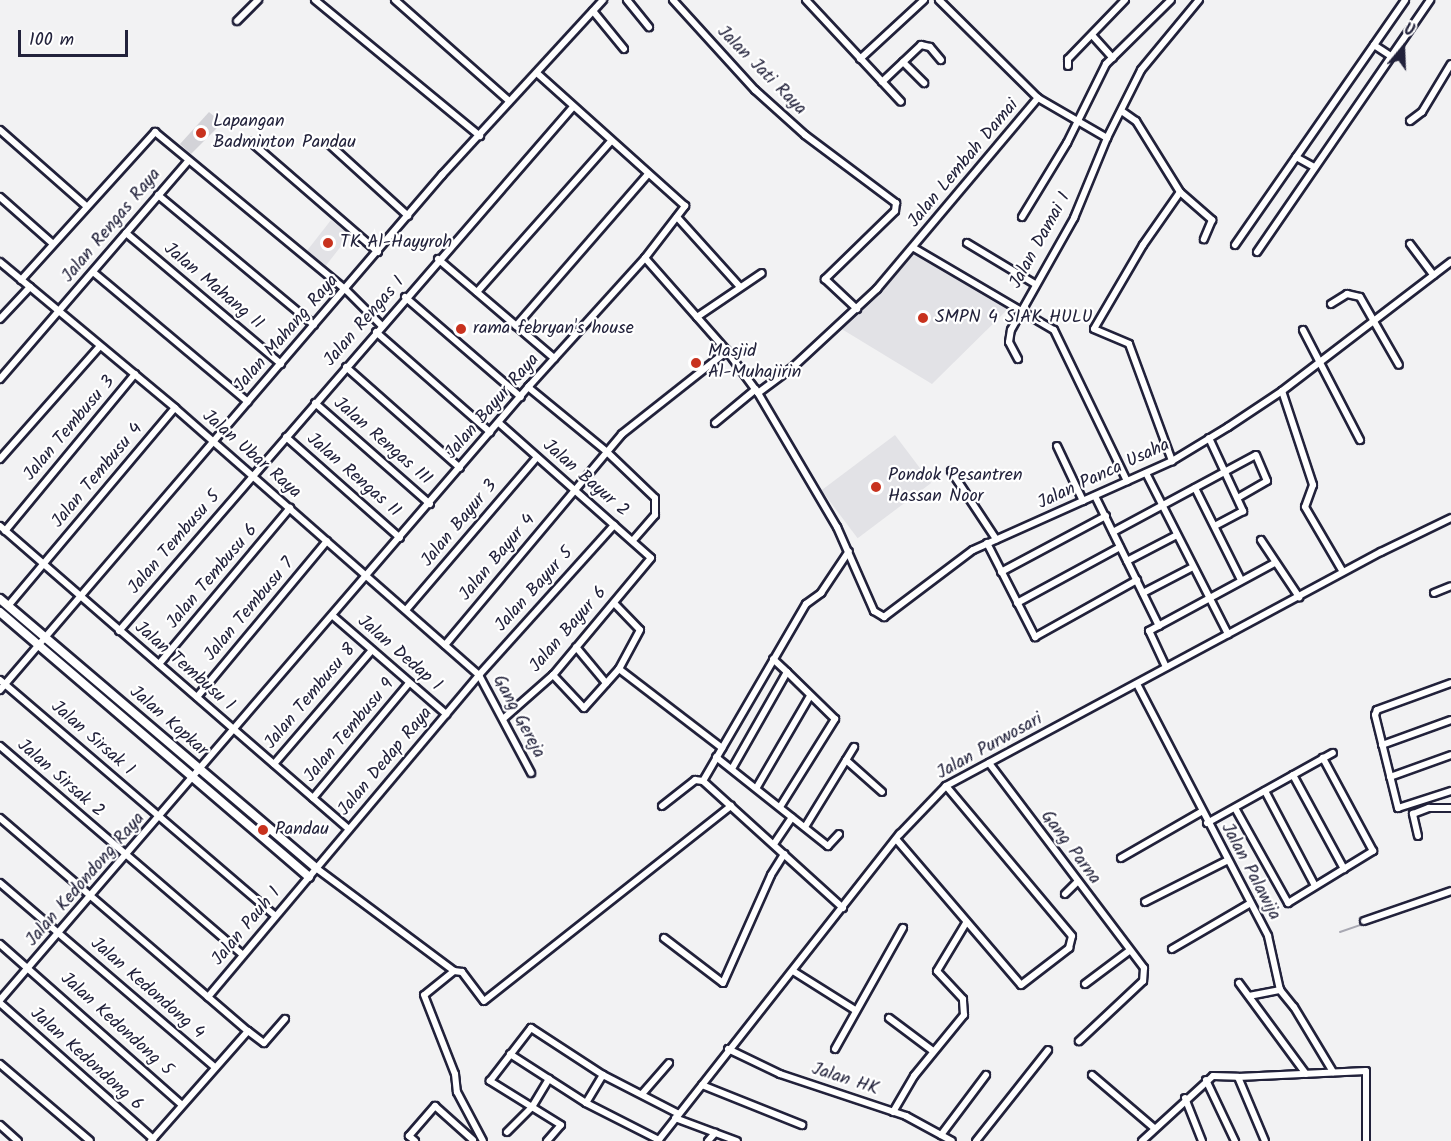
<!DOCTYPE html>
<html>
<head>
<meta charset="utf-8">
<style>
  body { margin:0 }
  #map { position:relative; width:1451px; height:1141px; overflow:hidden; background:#f2f2f3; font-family:Kalam,sans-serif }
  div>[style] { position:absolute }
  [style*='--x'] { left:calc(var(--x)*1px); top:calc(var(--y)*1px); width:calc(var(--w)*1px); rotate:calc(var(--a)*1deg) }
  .built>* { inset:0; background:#e2e2e6; transform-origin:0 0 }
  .green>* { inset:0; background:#d3d3d8 }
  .stream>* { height:2px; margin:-1px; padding:0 1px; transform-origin:1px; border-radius:1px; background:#a8a8b2 }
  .roads { filter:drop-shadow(2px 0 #22223b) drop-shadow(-2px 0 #22223b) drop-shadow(0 2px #22223b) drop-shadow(0 -2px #22223b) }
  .street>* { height:6px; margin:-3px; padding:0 3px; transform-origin:3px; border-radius:3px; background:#fff }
  .secondary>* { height:8px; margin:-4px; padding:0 4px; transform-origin:4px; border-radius:4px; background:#fff }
  .dots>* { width:16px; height:16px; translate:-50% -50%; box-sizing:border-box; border:3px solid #fff; border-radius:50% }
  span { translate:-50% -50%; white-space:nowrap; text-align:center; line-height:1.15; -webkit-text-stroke:4.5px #fff; paint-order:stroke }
  .street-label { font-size:18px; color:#22223b }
  .poi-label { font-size:18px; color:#22223b }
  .left { translate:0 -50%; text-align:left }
  .north { position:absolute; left:1373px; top:18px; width:60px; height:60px; -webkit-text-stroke:4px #fff; paint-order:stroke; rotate:19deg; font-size:16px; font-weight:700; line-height:24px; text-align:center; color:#22223b }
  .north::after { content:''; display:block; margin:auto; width:21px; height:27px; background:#22223b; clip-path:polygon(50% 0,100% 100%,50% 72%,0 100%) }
  .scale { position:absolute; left:18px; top:30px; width:110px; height:27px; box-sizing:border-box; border:3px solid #22223b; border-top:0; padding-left:8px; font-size:18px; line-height:21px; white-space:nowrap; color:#22223b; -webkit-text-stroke:4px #fff; paint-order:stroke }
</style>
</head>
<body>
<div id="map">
  <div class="built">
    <i style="left:331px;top:220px;width:24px;height:39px;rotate:38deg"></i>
    <i style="clip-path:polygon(915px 252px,1008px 309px,932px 384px,840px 328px)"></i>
    <i style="left:895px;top:435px;width:60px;height:92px;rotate:53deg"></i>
  </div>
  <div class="green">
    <i style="clip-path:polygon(209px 112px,222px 123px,191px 154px,180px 144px)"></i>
  </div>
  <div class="stream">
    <i style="--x:1388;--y:916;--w:66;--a:-18.4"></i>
    <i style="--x:1340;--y:932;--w:28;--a:-19"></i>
  </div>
  <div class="roads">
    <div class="street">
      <i style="--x:315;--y:0;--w:214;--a:39.5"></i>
      <i style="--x:395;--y:0;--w:152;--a:41.5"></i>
      <i style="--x:627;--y:0;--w:35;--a:51"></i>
      <i style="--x:673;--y:0;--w:122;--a:47.7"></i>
      <i style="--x:755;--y:90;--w:67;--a:42"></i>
      <i style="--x:805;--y:135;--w:114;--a:36.8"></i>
      <i style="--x:896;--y:203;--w:8;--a:97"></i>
      <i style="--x:895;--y:211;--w:98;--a:135.8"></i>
      <i style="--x:825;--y:279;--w:44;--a:43.2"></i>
      <i style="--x:806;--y:0;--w:139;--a:47"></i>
      <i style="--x:939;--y:0;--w:139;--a:44.7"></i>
      <i style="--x:1038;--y:98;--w:80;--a:30.1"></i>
      <i style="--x:1107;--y:138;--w:76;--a:-63.4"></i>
      <i style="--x:1141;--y:70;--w:91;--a:-50.4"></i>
      <i style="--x:593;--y:11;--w:49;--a:50.8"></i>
      <i style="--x:237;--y:21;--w:30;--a:-45"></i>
      <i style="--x:1092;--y:35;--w:31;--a:48"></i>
      <i style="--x:1374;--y:45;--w:20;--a:33"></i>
      <i style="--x:860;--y:59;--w:87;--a:-42.7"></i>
      <i style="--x:903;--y:62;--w:30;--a:45"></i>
      <i style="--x:1068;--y:66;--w:7;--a:-90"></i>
      <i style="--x:1068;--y:59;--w:82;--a:-46"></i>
      <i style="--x:882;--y:82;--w:54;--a:-43.5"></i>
      <i style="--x:921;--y:45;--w:9;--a:13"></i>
      <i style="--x:930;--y:47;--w:17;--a:50"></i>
      <i style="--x:1123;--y:112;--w:16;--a:35"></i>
      <i style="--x:1136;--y:121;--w:84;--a:58.2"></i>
      <i style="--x:1180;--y:192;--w:65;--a:124.9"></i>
      <i style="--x:1143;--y:245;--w:97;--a:120.3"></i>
      <i style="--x:1094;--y:329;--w:38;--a:23"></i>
      <i style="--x:1129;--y:344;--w:125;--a:69.8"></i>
      <i style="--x:1410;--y:121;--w:15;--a:-37"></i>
      <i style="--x:1422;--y:112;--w:56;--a:-58.9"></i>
      <i style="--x:0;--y:130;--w:113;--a:41.4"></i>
      <i style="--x:251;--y:142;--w:168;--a:40.9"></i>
      <i style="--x:329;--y:144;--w:107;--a:42.3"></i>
      <i style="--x:1296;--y:157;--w:21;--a:29"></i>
      <i style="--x:1180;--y:192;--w:43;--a:41.2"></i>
      <i style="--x:1212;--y:220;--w:21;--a:113"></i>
      <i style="--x:158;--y:195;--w:203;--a:39.8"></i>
      <i style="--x:0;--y:197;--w:69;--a:41.5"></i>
      <i style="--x:677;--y:217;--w:94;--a:48"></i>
      <i style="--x:1022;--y:217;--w:87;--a:-58.7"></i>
      <i style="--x:1067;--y:143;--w:88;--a:-63.7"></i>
      <i style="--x:1106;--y:64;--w:91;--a:-44.6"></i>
      <i style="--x:126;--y:233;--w:203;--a:40.2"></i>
      <i style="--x:967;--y:243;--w:79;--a:31.1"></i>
      <i style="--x:1410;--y:244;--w:39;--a:53"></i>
      <i style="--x:1235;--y:245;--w:298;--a:-55.2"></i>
      <i style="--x:914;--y:248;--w:162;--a:30.4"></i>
      <i style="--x:1054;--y:330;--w:168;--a:64.2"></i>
      <i style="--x:1257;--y:252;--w:306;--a:-55.5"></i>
      <i style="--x:645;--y:258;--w:124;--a:48.6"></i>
      <i style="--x:727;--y:351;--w:52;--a:53.6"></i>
      <i style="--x:758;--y:393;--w:156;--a:59.5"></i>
      <i style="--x:837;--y:527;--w:92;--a:66.2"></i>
      <i style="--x:874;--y:611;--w:12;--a:31"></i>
      <i style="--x:884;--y:617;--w:111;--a:-37"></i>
      <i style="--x:973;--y:550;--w:218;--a:-24.1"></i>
      <i style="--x:1172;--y:461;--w:66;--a:-31.3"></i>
      <i style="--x:1228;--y:427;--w:65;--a:-33.7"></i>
      <i style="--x:1282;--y:391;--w:213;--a:-37.4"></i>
      <i style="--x:438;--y:259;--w:153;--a:40.5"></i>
      <i style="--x:0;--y:262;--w:228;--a:39.8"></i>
      <i style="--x:175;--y:408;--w:405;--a:41.3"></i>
      <i style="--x:479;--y:675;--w:111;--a:62"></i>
      <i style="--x:93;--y:272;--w:202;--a:40"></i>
      <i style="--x:21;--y:280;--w:200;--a:-47.8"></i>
      <i style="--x:155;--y:132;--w:248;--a:39.6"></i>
      <i style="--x:346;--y:290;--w:51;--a:45"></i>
      <i style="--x:477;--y:292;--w:200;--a:-48.4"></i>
      <i style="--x:405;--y:297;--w:153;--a:40.8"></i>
      <i style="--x:1331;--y:304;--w:19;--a:-32"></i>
      <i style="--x:1347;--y:294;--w:13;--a:13"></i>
      <i style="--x:1360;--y:297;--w:78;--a:60.2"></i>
      <i style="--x:697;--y:317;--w:78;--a:-34.1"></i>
      <i style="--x:0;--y:319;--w:44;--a:-46.8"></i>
      <i style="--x:516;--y:326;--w:201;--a:-49"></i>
      <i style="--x:1303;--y:330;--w:124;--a:62.6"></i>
      <i style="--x:376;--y:332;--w:152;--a:41.3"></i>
      <i style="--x:1018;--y:359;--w:19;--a:-118"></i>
      <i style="--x:1009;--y:342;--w:12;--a:-81"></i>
      <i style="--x:1011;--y:330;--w:129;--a:-60.6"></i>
      <i style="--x:1074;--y:218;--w:87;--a:-67.6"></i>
      <i style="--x:346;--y:367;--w:152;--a:41.5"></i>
      <i style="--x:0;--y:379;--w:288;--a:-49.2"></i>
      <i style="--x:528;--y:387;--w:102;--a:39.4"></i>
      <i style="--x:607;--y:452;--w:66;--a:43.8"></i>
      <i style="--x:655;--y:498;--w:17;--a:90"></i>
      <i style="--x:655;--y:515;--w:33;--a:131"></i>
      <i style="--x:1282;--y:391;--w:99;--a:71.7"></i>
      <i style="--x:1313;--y:485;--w:23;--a:110"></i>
      <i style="--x:1305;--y:507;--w:75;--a:59.7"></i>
      <i style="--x:758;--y:393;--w:44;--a:-36.6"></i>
      <i style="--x:793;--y:367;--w:115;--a:-42.9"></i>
      <i style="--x:877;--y:289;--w:250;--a:-49.9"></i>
      <i style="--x:315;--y:403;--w:153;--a:41.3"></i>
      <i style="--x:499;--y:423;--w:203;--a:41.6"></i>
      <i style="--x:651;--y:558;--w:153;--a:129.9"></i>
      <i style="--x:553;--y:675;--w:65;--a:138.7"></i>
      <i style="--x:715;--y:423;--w:53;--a:-39.7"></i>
      <i style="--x:286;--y:437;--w:152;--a:41.5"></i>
      <i style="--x:1209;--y:438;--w:81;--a:65"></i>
      <i style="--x:1243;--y:511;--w:32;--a:152"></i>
      <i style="--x:1057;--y:446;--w:61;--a:64.7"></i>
      <i style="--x:0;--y:459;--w:149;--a:-48.5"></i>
      <i style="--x:951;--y:471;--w:82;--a:56.5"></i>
      <i style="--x:1146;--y:473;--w:181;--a:63"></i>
      <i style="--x:1195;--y:488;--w:103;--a:63.4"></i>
      <i style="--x:1095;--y:496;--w:145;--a:63.8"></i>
      <i style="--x:0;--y:526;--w:462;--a:41"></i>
      <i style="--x:5;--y:531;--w:204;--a:-50.4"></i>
      <i style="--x:1113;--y:532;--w:162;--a:-28.3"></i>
      <i style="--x:1256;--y:455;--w:28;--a:67"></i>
      <i style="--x:1267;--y:481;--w:34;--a:150"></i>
      <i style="--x:1261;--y:540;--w:69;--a:56.3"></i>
      <i style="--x:987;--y:543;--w:106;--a:62.9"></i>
      <i style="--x:1035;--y:637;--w:117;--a:-29.2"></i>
      <i style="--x:1127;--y:561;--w:56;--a:-27.5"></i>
      <i style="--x:1001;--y:572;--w:119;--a:-28.1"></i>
      <i style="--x:1143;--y:593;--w:56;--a:-27.5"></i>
      <i style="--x:1434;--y:593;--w:18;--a:-22"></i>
      <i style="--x:614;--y:603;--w:37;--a:46"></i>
      <i style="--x:640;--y:630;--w:44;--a:118.3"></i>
      <i style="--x:619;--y:669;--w:130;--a:37.5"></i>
      <i style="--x:1017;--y:603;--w:117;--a:-28.5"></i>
      <i style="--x:8;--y:606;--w:259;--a:-49.9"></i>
      <i style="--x:406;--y:610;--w:201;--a:-49.4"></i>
      <i style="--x:333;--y:616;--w:150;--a:40.9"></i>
      <i style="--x:119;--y:631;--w:692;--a:-49.1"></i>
      <i style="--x:445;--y:645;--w:275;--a:-50"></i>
      <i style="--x:622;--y:434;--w:134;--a:-38.3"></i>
      <i style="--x:576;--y:647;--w:47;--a:50.2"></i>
      <i style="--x:159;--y:664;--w:204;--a:-50"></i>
      <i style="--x:1166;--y:667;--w:40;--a:-115"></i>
      <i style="--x:1149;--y:631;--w:143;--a:-28.4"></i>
      <i style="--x:553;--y:675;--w:45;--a:46.8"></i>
      <i style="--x:584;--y:708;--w:52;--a:-48.1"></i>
      <i style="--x:0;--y:680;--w:362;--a:40.6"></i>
      <i style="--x:1451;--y:683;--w:79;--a:160"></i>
      <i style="--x:1377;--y:710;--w:5;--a:112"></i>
      <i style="--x:1375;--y:715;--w:96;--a:76.1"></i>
      <i style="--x:1398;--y:808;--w:56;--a:-17.8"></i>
      <i style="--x:1137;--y:684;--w:284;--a:62.5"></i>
      <i style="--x:1268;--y:936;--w:55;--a:77.5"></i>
      <i style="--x:1280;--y:990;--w:22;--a:51"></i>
      <i style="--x:1294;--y:1007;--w:76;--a:59"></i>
      <i style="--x:0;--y:690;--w:679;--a:-49.36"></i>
      <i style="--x:442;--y:175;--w:238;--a:-47.4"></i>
      <i style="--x:197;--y:697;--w:203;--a:-50.2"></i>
      <i style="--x:1382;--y:745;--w:73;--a:-19.9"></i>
      <i style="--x:0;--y:746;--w:319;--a:40.7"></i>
      <i style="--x:716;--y:757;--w:143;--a:38.5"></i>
      <i style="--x:828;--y:846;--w:16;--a:-47"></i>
      <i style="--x:846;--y:760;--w:48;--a:41.6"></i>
      <i style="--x:989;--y:763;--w:257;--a:52.9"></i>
      <i style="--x:1144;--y:968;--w:13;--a:94"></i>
      <i style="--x:1143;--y:981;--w:88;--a:136.8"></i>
      <i style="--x:274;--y:764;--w:150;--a:-49.3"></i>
      <i style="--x:733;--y:767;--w:109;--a:-60.4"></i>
      <i style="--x:787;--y:672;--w:19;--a:-137"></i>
      <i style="--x:1293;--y:775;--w:107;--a:61.5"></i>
      <i style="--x:1390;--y:777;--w:65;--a:-19.8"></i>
      <i style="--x:757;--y:787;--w:105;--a:-59.8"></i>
      <i style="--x:1265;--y:791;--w:107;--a:62.2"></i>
      <i style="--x:313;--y:798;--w:150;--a:-50.1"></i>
      <i style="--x:662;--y:806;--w:42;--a:-38.2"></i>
      <i style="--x:695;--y:780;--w:8;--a:7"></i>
      <i style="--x:780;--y:807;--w:104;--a:-58"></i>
      <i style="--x:835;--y:719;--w:67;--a:-135.6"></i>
      <i style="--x:1235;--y:808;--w:109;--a:60.8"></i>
      <i style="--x:1288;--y:903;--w:100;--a:-31.5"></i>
      <i style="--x:1373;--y:851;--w:106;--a:-118.3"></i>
      <i style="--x:0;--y:818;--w:327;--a:40.7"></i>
      <i style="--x:248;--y:1031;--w:147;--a:131.4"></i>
      <i style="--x:1207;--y:823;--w:144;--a:-29.1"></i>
      <i style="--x:805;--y:827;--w:94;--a:-58.5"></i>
      <i style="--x:1418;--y:836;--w:23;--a:-103"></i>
      <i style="--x:1413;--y:814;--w:17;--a:-21"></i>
      <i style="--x:1429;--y:808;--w:22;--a:0"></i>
      <i style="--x:896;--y:839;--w:192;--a:49.4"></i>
      <i style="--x:1021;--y:985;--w:61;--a:-37.6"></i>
      <i style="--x:1069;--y:948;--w:12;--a:-76"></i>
      <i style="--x:1072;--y:936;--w:196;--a:-130"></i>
      <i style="--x:774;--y:844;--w:32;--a:-56"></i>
      <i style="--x:1121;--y:858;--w:92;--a:-29.9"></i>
      <i style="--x:316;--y:868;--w:172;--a:36.7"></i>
      <i style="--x:454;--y:971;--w:8;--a:7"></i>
      <i style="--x:462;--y:972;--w:36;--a:53"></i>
      <i style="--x:484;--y:1001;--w:315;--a:-38.3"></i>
      <i style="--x:0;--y:883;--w:283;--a:40.6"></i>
      <i style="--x:1065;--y:894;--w:18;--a:-45"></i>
      <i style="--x:1145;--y:902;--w:91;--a:-26.8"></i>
      <i style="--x:843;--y:908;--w:189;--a:-137.8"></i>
      <i style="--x:703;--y:781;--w:205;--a:-59.8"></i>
      <i style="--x:806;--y:604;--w:19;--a:-36"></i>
      <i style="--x:821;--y:593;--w:50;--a:-56.3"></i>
      <i style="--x:1364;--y:921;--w:92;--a:-19"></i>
      <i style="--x:664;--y:938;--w:74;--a:37.3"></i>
      <i style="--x:723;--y:983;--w:118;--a:-66"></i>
      <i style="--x:771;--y:875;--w:25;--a:-58"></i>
      <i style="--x:0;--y:944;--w:243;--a:41.5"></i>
      <i style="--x:1172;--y:949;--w:89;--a:-30.3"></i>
      <i style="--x:454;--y:971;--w:38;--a:141"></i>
      <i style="--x:424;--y:995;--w:85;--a:68.6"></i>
      <i style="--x:455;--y:1074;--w:18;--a:84"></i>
      <i style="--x:457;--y:1092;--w:55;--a:62"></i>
      <i style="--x:793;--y:971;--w:73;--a:32.2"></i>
      <i style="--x:1239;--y:983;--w:113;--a:53.6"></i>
      <i style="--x:1085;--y:984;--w:55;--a:-36.9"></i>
      <i style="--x:1249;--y:996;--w:32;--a:-11"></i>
      <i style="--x:208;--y:997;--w:421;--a:-49.9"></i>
      <i style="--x:479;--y:675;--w:202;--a:-48"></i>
      <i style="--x:0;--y:1000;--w:812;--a:-49.25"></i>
      <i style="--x:530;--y:385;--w:171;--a:-47.8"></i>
      <i style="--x:645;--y:258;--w:66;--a:-52.4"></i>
      <i style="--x:685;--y:206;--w:199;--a:-138.1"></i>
      <i style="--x:0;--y:1003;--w:205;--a:41.6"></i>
      <i style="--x:889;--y:1018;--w:55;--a:36.9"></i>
      <i style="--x:248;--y:1031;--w:20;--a:37"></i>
      <i style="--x:264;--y:1043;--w:32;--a:-49"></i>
      <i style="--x:728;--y:1049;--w:58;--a:25.7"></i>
      <i style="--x:780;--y:1074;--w:133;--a:18.4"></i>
      <i style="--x:906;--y:1116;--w:52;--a:28.5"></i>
      <i style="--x:835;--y:1049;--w:139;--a:-60.7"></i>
      <i style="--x:510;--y:1054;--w:90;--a:32.8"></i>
      <i style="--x:586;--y:1103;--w:33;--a:-59"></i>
      <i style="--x:0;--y:1064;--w:118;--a:40.5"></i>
      <i style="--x:1092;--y:1075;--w:82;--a:40.5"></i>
      <i style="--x:1238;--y:1077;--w:128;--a:-2.7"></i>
      <i style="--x:1366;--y:1071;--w:70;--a:90"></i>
      <i style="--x:1206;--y:1080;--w:68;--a:64.6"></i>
      <i style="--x:702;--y:1085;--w:108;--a:21.8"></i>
      <i style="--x:642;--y:1094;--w:41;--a:-48.9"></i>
      <i style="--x:1185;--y:1098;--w:46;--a:68.4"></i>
      <i style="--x:586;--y:1103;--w:82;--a:26.9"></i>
      <i style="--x:893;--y:1112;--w:42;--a:-59.7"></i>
      <i style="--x:914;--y:1076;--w:79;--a:-50.7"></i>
      <i style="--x:964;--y:1015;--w:16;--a:-94"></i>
      <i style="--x:963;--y:999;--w:38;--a:-133"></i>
      <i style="--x:937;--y:971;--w:56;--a:-58.9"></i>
      <i style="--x:675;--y:1118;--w:66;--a:20.4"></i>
      <i style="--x:0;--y:1125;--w:24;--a:42"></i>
      <i style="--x:507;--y:1132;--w:35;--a:-45"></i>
      <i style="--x:532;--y:1107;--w:33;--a:-59"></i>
      <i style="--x:941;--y:1135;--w:75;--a:-53.1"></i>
      <i style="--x:415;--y:1141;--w:8;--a:-140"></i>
      <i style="--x:409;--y:1136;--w:40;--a:-49"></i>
      <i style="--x:435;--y:1106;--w:51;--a:41.8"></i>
      <i style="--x:547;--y:1141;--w:21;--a:-49"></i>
      <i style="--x:561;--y:1125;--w:84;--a:-148.2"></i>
      <i style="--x:490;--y:1081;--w:67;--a:-52.3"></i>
      <i style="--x:531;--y:1028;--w:86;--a:33.1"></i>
      <i style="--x:603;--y:1075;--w:85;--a:27.2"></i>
      <i style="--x:658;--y:1141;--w:391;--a:-51.8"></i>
      <i style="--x:900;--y:834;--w:66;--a:-46.2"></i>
      <i style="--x:946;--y:786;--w:494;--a:-28.3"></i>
      <i style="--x:1381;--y:552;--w:78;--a:-25.9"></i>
      <i style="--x:708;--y:1141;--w:11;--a:-49"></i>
      <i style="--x:976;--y:1141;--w:116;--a:-51.6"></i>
      <i style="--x:1142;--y:1141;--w:96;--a:-42.5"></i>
      <i style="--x:1213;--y:1076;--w:25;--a:2"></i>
      <i style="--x:1238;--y:1077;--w:69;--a:67.1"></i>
    </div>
    <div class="secondary">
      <i style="--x:0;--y:599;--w:415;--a:40.4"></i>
      <i style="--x:0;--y:612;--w:407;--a:40.6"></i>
    </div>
  </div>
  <div class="dots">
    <i style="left:201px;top:133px;background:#c8321e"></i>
    <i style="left:328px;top:243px;background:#c8321e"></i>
    <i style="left:923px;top:318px;background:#c8321e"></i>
    <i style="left:461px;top:329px;background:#c8321e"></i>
    <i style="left:696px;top:363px;background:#c8321e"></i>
    <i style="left:876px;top:487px;background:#c8321e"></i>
    <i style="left:263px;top:830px;background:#c8321e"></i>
  </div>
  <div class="street-label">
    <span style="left:761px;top:71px;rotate:45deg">Jalan Jati Raya</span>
    <span style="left:964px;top:164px;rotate:-50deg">Jalan Lembah Damai</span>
    <span style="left:112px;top:226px;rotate:-50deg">Jalan Rengas Raya</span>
    <span style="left:1041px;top:241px;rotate:-61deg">Jalan Damai I</span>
    <span style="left:213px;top:287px;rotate:40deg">Jalan Mahang II</span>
    <span style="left:365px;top:322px;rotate:-49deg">Jalan Rengas I</span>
    <span style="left:287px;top:334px;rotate:-49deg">Jalan Mahang Raya</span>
    <span style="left:493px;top:407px;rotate:-49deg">Jalan Bayur Raya</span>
    <span style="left:70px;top:429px;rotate:-50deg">Jalan Tembusu 3</span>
    <span style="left:382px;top:442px;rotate:41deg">Jalan Rengas III</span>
    <span style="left:251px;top:455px;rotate:41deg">Jalan Ubar Raya</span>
    <span style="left:1104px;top:475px;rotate:-25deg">Jalan Panca Usaha</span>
    <span style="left:98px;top:476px;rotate:-50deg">Jalan Tembusu 4</span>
    <span style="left:353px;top:476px;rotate:41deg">Jalan Rengas II</span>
    <span style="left:585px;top:479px;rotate:41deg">Jalan Bayur 2</span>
    <span style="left:460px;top:524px;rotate:-50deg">Jalan Bayur 3</span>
    <span style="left:175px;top:543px;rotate:-49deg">Jalan Tembusu 5</span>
    <span style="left:498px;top:558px;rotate:-50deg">Jalan Bayur 4</span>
    <span style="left:213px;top:577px;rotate:-50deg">Jalan Tembusu 6</span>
    <span style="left:535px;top:590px;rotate:-48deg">Jalan Bayur 5</span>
    <span style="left:250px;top:610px;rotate:-50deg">Jalan Tembusu 7</span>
    <span style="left:569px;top:630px;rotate:-49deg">Jalan Bayur 6</span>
    <span style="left:399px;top:654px;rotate:41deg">Jalan Dedap 1</span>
    <span style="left:184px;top:667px;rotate:41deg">Jalan Tembusu 1</span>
    <span style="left:311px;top:697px;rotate:-50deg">Jalan Tembusu 8</span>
    <span style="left:518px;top:717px;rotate:62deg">Gang Gereja</span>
    <span style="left:168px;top:722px;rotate:41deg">Jalan Kopkar</span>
    <span style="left:350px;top:731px;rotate:-50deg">Jalan Tembusu 9</span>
    <span style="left:92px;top:739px;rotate:41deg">Jalan Sirsak 1</span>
    <span style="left:990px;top:747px;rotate:-29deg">Jalan Purwosari</span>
    <span style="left:386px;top:762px;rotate:-50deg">Jalan Dedap Raya</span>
    <span style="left:60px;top:779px;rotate:41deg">Jalan Sirsak 2</span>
    <span style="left:1070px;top:848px;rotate:53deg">Gang Parna</span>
    <span style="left:1250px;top:872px;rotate:62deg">Jalan Palawija</span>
    <span style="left:86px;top:880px;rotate:-49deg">Jalan Kedondong Raya</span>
    <span style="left:247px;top:927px;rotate:-50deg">Jalan Pauh 1</span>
    <span style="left:147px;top:989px;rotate:41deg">Jalan Kedondong 4</span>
    <span style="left:116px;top:1025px;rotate:42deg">Jalan Kedondong 5</span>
    <span style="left:86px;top:1060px;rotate:42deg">Jalan Kedondong 6</span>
    <span style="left:845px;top:1080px;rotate:18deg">Jalan HK</span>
  </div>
  <div class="poi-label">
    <span class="left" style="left:213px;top:133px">Lapangan<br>Badminton Pandau</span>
    <span class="left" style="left:340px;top:243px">TK Al-Hayyroh</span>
    <span class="left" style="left:935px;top:318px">SMPN 4 SIAK HULU</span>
    <span class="left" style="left:473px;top:329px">rama febryan's house</span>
    <span class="left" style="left:708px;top:363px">Masjid<br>Al-Muhajirin</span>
    <span class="left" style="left:888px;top:487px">Pondok Pesantren<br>Hassan Noor</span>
    <span class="left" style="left:275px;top:830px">Pandau</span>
  </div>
  <div class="north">U</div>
  <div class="scale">100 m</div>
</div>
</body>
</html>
